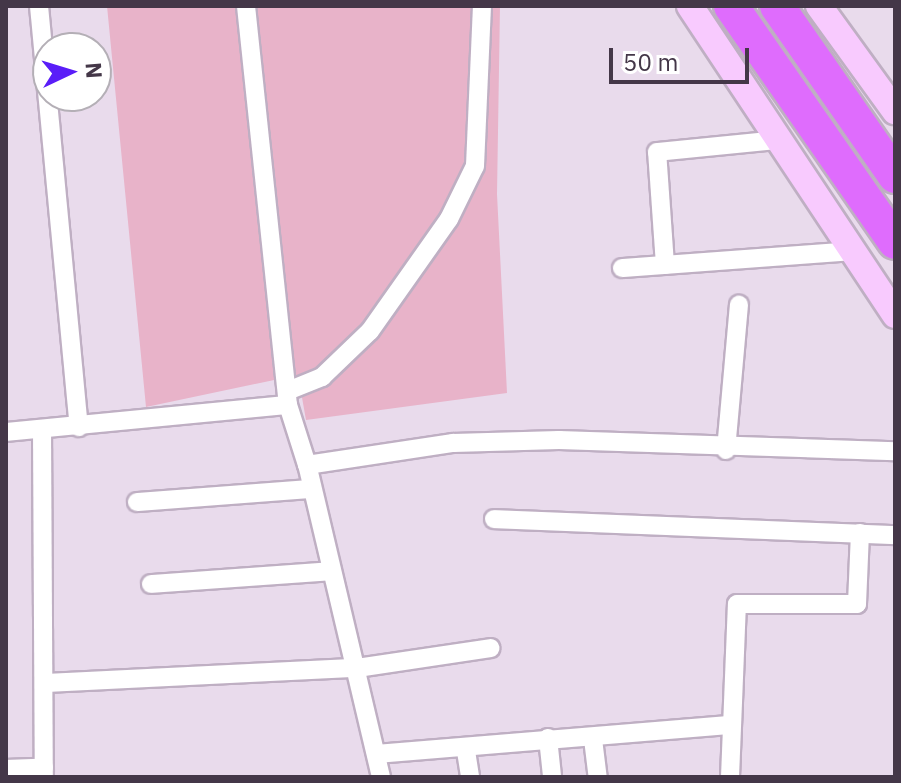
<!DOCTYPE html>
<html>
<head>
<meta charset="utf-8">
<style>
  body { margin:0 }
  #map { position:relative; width:901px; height:783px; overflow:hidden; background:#f3e9f4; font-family:"IBM Plex Sans",sans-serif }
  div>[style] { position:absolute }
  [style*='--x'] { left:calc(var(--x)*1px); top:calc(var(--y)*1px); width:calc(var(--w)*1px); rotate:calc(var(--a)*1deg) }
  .residential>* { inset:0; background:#e9dbec }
  .green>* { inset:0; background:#e8b3c9 }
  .roads { filter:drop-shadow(2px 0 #bfafc3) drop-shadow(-2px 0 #bfafc3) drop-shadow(0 2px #bfafc3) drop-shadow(0 -2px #bfafc3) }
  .street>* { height:18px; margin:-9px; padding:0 9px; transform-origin:9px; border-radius:9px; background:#fff }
  .secondary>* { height:26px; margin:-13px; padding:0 13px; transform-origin:13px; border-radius:13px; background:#f8cafe }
  .highway>* { height:34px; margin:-17px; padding:0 17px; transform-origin:17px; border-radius:17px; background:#df6cfd }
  span { translate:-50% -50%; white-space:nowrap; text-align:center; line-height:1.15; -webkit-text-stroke:6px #fff; paint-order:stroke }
  .frame { position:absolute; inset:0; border:8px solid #443748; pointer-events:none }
  .north { position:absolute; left:32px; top:32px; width:80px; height:80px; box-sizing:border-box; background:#fff; border:2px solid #b4afb6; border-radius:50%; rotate:86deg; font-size:22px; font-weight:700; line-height:32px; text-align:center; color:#443748 }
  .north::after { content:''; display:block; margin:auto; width:28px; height:36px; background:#5a1df8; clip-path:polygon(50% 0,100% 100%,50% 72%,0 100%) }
  .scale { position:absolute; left:609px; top:48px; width:140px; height:36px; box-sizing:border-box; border:4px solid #443748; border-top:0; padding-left:10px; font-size:24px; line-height:28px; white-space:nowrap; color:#443748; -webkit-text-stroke:6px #fff; paint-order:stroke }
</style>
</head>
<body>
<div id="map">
  <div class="residential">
    <i style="clip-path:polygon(evenodd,6px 6px,895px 6px,895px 777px,6px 777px,6px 6px,48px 48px,96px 48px,96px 96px,48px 96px,48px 48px)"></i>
  </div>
  <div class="green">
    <i style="clip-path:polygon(107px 6px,500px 6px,497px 194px,507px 393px,306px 420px,298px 375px,146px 407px)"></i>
  </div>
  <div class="roads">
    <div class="street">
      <i style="--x:39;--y:6;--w:423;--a:84.6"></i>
      <i style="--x:246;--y:6;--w:401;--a:84"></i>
      <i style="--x:288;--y:405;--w:63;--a:72.4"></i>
      <i style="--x:665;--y:265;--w:113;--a:-94"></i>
      <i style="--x:657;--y:152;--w:121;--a:-5.7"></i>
      <i style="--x:622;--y:268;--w:230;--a:-4.2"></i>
      <i style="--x:290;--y:390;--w:35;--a:-22"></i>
      <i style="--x:322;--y:377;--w:66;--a:-43.8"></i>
      <i style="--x:370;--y:331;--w:137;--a:-54.8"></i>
      <i style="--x:449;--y:219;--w:59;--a:-63.9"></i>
      <i style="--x:475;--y:166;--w:160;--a:-87.5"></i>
      <i style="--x:42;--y:430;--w:347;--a:89.7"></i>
      <i style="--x:6;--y:432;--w:283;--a:-5.5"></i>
      <i style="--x:726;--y:450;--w:146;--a:-84.9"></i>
      <i style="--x:137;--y:502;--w:174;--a:-4.3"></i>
      <i style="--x:494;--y:519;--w:401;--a:2.3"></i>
      <i style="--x:151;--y:584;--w:181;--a:-4.1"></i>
      <i style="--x:46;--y:683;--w:311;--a:-2.8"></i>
      <i style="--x:357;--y:668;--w:135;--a:-8.5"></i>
      <i style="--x:548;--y:738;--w:39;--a:84"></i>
      <i style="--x:593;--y:739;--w:38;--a:83"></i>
      <i style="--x:466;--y:751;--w:26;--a:81"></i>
      <i style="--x:376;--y:754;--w:357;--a:-4.7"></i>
      <i style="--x:6;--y:769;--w:38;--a:-2"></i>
      <i style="--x:381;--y:777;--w:321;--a:-103.3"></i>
      <i style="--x:307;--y:465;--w:148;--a:-8.6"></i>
      <i style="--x:453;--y:443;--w:106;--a:-1.6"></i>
      <i style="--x:559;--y:440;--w:336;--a:1.9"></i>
      <i style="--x:730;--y:777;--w:173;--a:-87.7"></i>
      <i style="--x:737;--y:604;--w:120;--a:0"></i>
      <i style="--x:857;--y:604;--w:71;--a:-87.6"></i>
    </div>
    <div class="secondary">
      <i style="--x:690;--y:6;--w:371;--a:56.4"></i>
      <i style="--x:819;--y:6;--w:130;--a:54.1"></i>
    </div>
    <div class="highway">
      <i style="--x:731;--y:6;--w:287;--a:55.2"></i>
      <i style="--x:777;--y:6;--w:207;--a:55.2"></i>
    </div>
  </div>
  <div class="frame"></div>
  <div class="north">N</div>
  <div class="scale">50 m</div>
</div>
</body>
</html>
